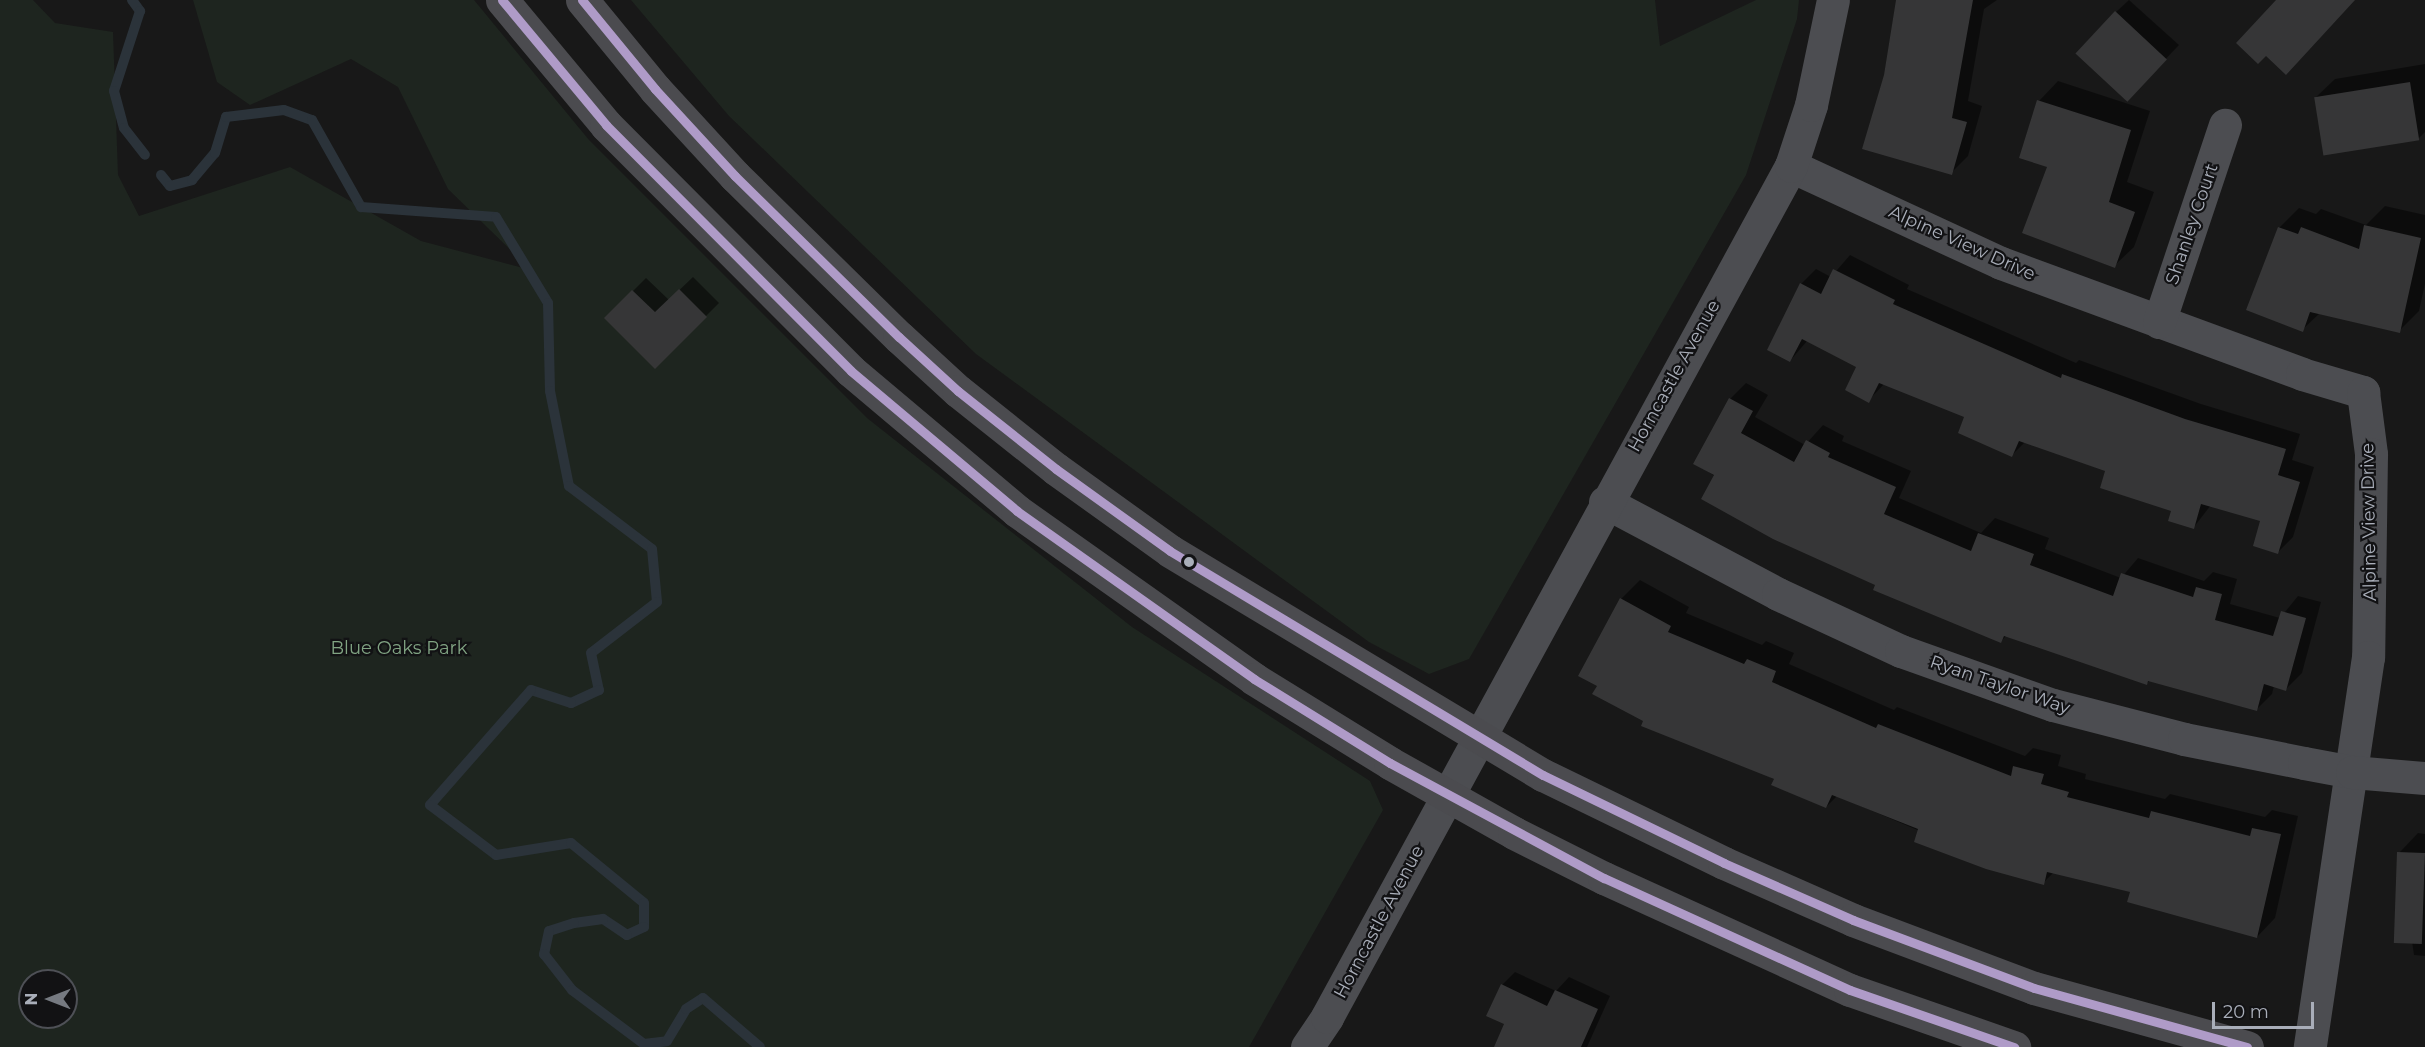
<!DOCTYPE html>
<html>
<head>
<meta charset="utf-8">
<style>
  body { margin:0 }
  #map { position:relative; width:2425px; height:1047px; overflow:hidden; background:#181818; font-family:Montserrat,sans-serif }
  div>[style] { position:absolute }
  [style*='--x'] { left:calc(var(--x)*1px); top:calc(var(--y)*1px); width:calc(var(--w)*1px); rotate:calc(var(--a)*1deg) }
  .green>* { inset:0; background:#1e251f }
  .shadow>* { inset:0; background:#0007 }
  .stream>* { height:10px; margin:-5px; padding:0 5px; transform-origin:5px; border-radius:5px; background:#2b333a }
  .building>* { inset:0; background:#363637; transform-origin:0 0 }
  .minor>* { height:33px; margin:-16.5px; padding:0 16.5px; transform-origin:16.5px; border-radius:16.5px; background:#4c4d51 }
  .secondary>* { height:33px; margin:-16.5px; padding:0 16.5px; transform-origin:16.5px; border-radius:16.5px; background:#4b4b4f }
  .bus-1>* { height:9px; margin:-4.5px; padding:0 4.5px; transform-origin:4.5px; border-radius:4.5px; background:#af9bc8 }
  .dots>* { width:16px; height:16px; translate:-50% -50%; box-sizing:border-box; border:3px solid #121214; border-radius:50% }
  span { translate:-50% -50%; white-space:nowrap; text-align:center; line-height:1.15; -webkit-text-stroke:4.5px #121214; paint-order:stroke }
  .street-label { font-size:18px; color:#a9aeb9 }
  .park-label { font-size:18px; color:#81a483 }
  .north { position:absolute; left:18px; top:969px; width:60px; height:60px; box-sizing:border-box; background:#121214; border:2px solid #4e5056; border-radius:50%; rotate:270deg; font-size:16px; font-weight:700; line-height:24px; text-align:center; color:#a9aeb9 }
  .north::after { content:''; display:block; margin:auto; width:21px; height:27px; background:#767a81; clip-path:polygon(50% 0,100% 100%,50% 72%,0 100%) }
  .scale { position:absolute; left:2212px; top:1002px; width:102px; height:27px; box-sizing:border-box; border:3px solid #a9aeb9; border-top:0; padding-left:8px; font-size:18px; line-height:21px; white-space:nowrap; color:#a9aeb9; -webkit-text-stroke:4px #121214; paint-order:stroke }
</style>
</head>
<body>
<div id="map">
  <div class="green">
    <i style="clip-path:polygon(evenodd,0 0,33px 0,55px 23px,113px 32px,118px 175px,139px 216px,290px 167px,421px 241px,531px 270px,448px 189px,398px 87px,351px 59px,250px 105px,217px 82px,193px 0,474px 0,589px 140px,867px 418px,1132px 627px,1370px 781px,1383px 810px,1249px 1047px,0 1047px,0 0,30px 981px,66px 981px,66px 1017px,30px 1017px,30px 981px)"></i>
    <i style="clip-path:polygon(631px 0,1655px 0,1660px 46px,1756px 0,1799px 0,1797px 19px,1746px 175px,1469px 659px,1429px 674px,1369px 642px,976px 354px,729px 116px)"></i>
  </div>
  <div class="shadow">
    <i style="clip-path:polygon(1897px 0,1997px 0,1984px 9px,1968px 101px,1982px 106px,1968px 156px,1951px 173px,1885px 76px)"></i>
    <i style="clip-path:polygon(2129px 0,2179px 45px,2140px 86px,2116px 12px)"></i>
    <i style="clip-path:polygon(2425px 64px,2425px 132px,2418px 139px,2315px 98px,2335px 79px)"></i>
    <i style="clip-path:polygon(2058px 81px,2150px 111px,2127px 182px,2154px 192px,2134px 247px,2114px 266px,2039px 101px)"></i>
    <i style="clip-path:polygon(2385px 206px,2425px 215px,2425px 284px,2419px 311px,2399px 331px,2320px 313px,2302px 330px,2279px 228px,2299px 208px,2316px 214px,2321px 209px,2366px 225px)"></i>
    <i style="clip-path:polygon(1850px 255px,1909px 285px,1907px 289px,2076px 363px,2079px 360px,2201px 404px,2300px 434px,2292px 460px,2314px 467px,2293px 537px,2278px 552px,2262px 520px,2211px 505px,2194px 527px,2173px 510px,2107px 471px,2025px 442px,2012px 455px,1966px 417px,1885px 383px,1868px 401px,1858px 366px,1807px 341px,1790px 361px,1801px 284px,1816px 269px,1831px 277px)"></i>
    <i style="clip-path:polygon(693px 277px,719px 303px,655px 367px,606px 318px,646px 278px,669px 300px)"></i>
    <i style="clip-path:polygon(1746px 383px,1768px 395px,1755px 417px,1805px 445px,1823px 425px,1844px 436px,1842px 441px,1911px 471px,1899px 498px,1981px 533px,1995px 518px,2049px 538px,2045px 549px,2121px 578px,2138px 558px,2204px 581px,2213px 572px,2237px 579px,2230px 604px,2280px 618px,2298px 596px,2321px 602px,2302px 673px,2286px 689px,2274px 686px,2272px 694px,2256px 710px,2150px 680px,2146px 684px,2007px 635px,2000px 642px,1877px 584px,1695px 463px,1730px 399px)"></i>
    <i style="clip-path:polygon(1640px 580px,1689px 607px,1686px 613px,1762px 645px,1766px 641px,1794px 653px,1789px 664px,1894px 710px,1897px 707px,2025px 756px,2033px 748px,2061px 755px,2058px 766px,2086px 774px,2085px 779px,2165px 799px,2170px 794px,2265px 817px,2272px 810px,2298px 816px,2275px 918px,2257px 937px,2132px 891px,2054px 872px,2043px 883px,1837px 796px,1826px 807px,1599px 686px,1621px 599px)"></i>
    <i style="clip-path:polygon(2418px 833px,2425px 834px,2425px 956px,2414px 955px,2399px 853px)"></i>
    <i style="clip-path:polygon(1515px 972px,1556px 991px,1569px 977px,1610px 996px,1587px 1047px,1496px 1047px,1506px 1024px,1502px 985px)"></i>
  </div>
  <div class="stream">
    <i style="--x:132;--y:0;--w:14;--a:54"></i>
    <i style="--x:140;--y:11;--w:84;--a:108"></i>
    <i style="--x:114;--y:91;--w:38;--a:75"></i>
    <i style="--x:124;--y:128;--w:34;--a:52"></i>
    <i style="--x:161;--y:175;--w:14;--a:51"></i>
    <i style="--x:170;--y:186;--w:23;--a:-15"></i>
    <i style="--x:192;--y:180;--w:35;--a:-50"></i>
    <i style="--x:215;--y:153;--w:38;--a:-73"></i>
    <i style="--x:226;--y:117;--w:58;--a:-6.9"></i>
    <i style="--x:284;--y:110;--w:30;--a:20"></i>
    <i style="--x:312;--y:120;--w:100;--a:60.6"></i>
    <i style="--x:361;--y:207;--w:135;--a:4.2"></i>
    <i style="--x:496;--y:217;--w:100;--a:58.8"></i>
    <i style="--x:548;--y:303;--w:88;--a:88.7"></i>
    <i style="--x:550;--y:391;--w:97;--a:78.7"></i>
    <i style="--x:569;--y:486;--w:104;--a:37.2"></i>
    <i style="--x:652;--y:549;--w:53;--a:84.6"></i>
    <i style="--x:657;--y:602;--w:83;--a:142.3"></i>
    <i style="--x:591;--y:653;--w:38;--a:78"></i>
    <i style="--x:599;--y:690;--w:31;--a:155"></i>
    <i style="--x:571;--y:703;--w:42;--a:-162"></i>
    <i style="--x:531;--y:690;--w:153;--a:131.3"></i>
    <i style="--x:430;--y:805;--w:83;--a:37.1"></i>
    <i style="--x:496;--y:855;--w:76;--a:-9.1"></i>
    <i style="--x:571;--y:843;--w:94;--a:39.4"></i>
    <i style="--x:644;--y:903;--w:24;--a:90"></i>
    <i style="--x:644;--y:927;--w:19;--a:155"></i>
    <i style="--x:627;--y:935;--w:29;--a:-146"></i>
    <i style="--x:603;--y:919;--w:29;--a:172"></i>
    <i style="--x:574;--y:923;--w:26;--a:162"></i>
    <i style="--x:549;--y:931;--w:24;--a:102"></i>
    <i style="--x:544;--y:954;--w:46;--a:52.1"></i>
    <i style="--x:572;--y:990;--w:90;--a:36.9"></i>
    <i style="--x:644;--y:1044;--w:23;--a:-7"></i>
    <i style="--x:667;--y:1041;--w:37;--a:-59"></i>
    <i style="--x:686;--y:1009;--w:20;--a:-33"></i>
    <i style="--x:703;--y:998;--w:75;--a:40.7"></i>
  </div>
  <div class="building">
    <i style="clip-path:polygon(1896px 0,1973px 0,1952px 118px,1967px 122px,1952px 175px,1862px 149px,1884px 75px)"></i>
    <i style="clip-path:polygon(2276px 0,2355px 0,2286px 75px,2266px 56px,2258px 64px,2236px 43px)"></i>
    <i style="left:2115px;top:11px;width:71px;height:58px;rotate:43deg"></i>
    <i style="left:2410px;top:82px;width:59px;height:97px;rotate:81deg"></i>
    <i style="clip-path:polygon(2037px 100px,2131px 130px,2109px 202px,2135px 212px,2115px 268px,2022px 233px,2047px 167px,2019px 158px)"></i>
    <i style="clip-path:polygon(2364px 225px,2421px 238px,2400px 333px,2310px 312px,2303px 332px,2246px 310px,2278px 227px,2298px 234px,2301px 227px,2359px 249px)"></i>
    <i style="clip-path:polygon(1833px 269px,1895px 300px,1893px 304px,2061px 378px,2062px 374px,2185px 419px,2286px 449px,2278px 475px,2300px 482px,2278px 554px,2253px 546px,2260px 521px,2201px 504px,2194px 529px,2168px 521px,2171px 511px,2100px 488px,2105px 471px,2019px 441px,2012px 457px,1958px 433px,1964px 417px,1879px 383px,1869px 403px,1845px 390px,1856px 367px,1802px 339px,1790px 362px,1767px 350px,1800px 283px,1821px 294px)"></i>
    <i style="clip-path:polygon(679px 289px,707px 317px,655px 369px,604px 318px,632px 290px,655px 312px)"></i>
    <i style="clip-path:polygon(1729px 398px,1753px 411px,1741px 433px,1794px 462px,1806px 440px,1830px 453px,1828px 457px,1896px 487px,1884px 514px,1971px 551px,1978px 533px,2034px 554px,2030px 565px,2113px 596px,2121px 573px,2193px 597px,2196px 587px,2222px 594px,2215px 620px,2273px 636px,2281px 611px,2306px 618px,2286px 691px,2264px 684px,2257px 711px,2148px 681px,2147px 685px,2004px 636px,2001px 643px,1873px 590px,1875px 585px,1773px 539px,1701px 499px,1714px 475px,1693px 464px)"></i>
    <i style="clip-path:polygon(1620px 598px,1671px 626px,1668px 632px,1744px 664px,1747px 659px,1776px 671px,1772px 682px,1876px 728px,1878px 724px,2011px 776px,2013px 766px,2044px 774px,2041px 784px,2069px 792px,2067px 797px,2149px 818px,2151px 811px,2250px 836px,2252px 828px,2281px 834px,2257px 938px,2127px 902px,2130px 892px,2047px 872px,2044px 885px,1986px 869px,1914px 842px,1918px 829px,1832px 795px,1826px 808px,1771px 785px,1774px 779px,1641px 726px,1643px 721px,1592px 694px,1597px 686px,1578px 676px)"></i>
    <i style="left:2397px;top:852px;width:28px;height:91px;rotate:2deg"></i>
    <i style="clip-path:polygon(1501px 984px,1547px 1006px,1555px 990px,1598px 1009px,1581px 1047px,1494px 1047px,1504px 1024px,1486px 1016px)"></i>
  </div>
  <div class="minor">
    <i style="--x:1791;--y:166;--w:231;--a:24.8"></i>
    <i style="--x:2001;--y:263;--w:321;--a:20.2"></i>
    <i style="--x:2302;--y:374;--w:64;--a:16.4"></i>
    <i style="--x:2363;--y:392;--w:63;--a:82.6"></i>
    <i style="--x:2371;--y:454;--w:203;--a:90.8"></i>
    <i style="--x:2368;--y:657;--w:394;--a:98.5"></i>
    <i style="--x:2159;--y:322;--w:208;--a:-71.5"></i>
    <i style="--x:1605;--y:502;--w:196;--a:28"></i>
    <i style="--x:1778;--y:594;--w:136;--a:24.9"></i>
    <i style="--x:1901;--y:651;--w:161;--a:19.6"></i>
    <i style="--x:2053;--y:705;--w:135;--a:14.5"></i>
    <i style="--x:2184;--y:739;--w:122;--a:11.3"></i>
    <i style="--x:2304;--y:763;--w:49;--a:10.6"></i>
    <i style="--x:2352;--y:772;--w:73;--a:4.7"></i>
    <i style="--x:1307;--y:1047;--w:36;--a:-56"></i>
    <i style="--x:1327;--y:1017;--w:969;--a:-61.4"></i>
    <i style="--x:1791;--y:166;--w:64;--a:-71.8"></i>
    <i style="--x:1811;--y:105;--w:107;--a:-78.2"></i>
  </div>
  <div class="secondary">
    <i style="--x:502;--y:0;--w:163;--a:50.2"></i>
    <i style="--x:606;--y:125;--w:347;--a:45.1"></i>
    <i style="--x:851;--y:371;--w:217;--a:40.1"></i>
    <i style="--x:1017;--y:511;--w:291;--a:35.3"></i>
    <i style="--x:1254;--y:679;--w:160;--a:31.7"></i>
    <i style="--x:1390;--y:763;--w:142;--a:29.4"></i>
    <i style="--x:1514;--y:833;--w:101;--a:26.6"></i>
    <i style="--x:1604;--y:878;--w:270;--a:24.5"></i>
    <i style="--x:1850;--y:990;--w:174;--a:19.2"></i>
    <i style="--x:582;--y:0;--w:115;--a:50.6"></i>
    <i style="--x:655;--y:89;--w:118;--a:47.4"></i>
    <i style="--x:735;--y:176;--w:230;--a:44.5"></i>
    <i style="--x:899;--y:337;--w:80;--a:42.5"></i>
    <i style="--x:958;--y:391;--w:125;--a:38.5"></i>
    <i style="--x:1056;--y:469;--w:140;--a:35.7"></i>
    <i style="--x:1170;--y:551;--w:435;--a:31"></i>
    <i style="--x:1543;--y:775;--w:201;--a:25.9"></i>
    <i style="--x:1724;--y:863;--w:141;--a:23.8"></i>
    <i style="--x:1853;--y:920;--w:193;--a:20.6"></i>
    <i style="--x:2034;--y:988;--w:221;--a:15.5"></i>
  </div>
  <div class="bus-1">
    <i style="--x:502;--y:0;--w:163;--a:50.2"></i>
    <i style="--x:606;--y:125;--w:347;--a:45.1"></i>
    <i style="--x:851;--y:371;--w:217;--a:40.1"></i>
    <i style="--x:1017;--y:511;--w:291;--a:35.3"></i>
    <i style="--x:1254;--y:679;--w:160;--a:31.7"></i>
    <i style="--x:1390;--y:763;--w:243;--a:28.3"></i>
    <i style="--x:1604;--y:878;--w:270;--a:24.5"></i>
    <i style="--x:1850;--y:990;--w:174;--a:19.2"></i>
    <i style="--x:582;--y:0;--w:115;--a:50.6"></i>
    <i style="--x:655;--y:89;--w:118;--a:47.4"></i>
    <i style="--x:735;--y:176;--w:230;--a:44.5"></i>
    <i style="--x:899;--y:337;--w:80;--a:42.5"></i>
    <i style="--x:958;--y:391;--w:125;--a:38.5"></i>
    <i style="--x:1056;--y:469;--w:140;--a:35.7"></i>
    <i style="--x:1170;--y:551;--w:435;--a:31"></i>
    <i style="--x:1543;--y:775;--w:201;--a:25.9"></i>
    <i style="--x:1724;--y:863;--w:141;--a:23.8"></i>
    <i style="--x:1853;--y:920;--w:193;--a:20.6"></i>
    <i style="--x:2034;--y:988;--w:221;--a:15.5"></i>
  </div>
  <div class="dots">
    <i style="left:1189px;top:562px;background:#a9aeb9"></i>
  </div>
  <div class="street-label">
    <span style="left:2192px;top:224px;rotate:-71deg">Shanley Court</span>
    <span style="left:1962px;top:243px;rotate:24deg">Alpine View Drive</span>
    <span style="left:1674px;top:376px;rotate:-61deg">Horncastle Avenue</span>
    <span style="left:2369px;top:522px;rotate:-91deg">Alpine View Drive</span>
    <span style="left:2000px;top:685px;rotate:19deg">Ryan Taylor Way</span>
    <span style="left:1379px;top:922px;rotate:-62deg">Horncastle Avenue</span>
  </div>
  <div class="park-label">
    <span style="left:399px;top:648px">Blue Oaks Park</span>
  </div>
  <div class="north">N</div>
  <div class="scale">20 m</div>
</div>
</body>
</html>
